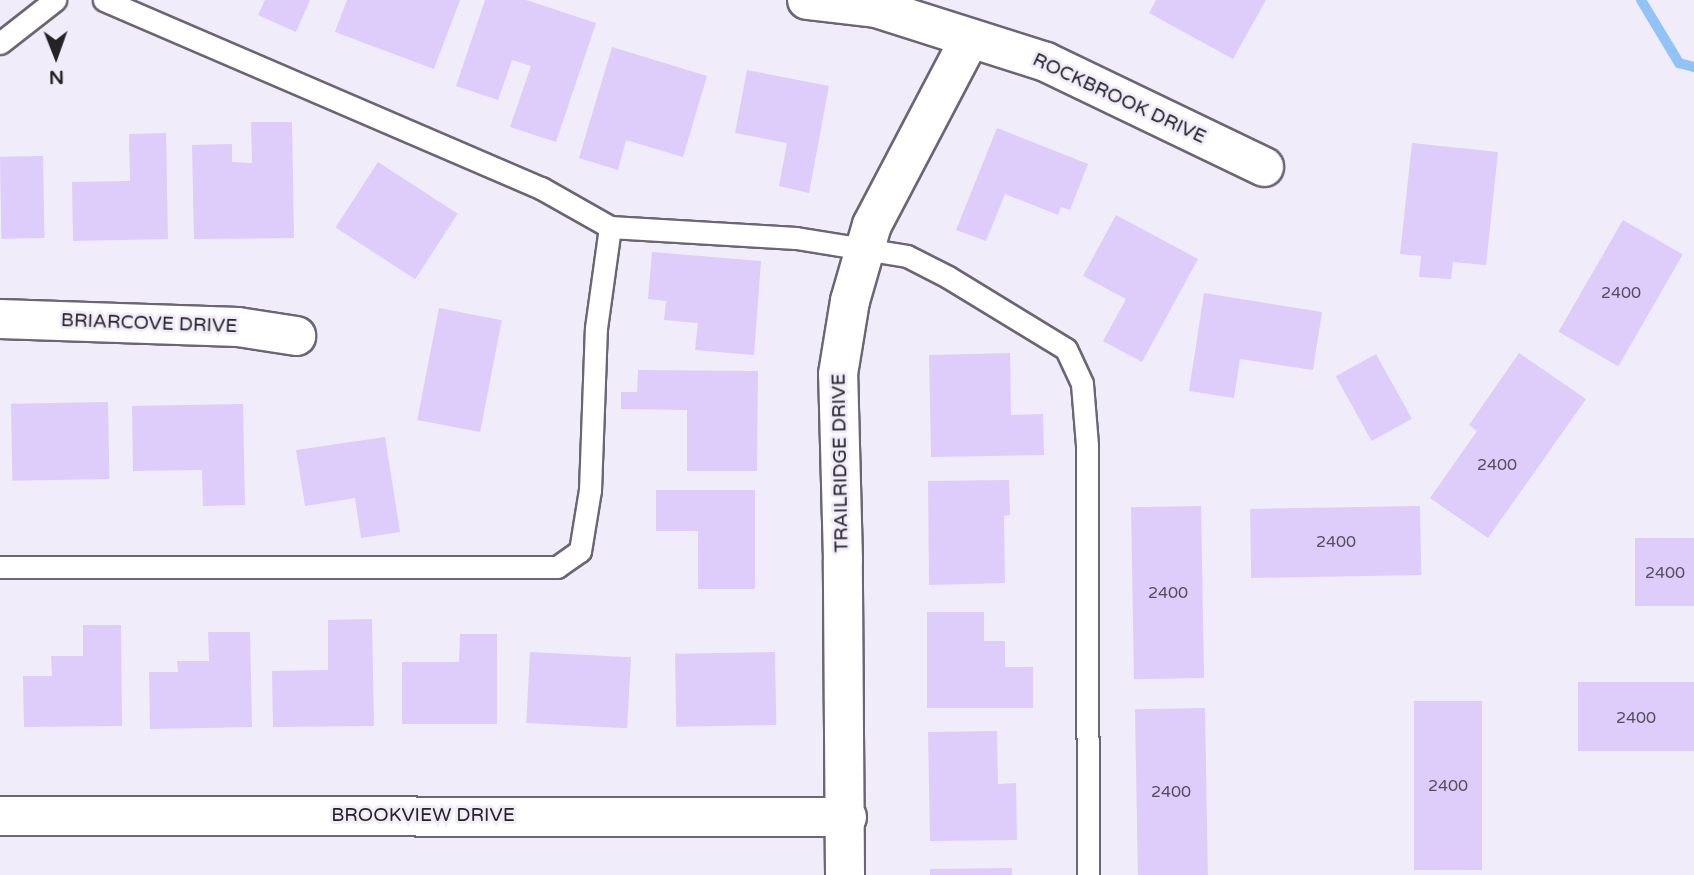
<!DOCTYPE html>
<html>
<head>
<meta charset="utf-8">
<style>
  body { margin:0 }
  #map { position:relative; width:1694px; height:875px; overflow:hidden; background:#f1ecf9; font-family:"Varela Round",sans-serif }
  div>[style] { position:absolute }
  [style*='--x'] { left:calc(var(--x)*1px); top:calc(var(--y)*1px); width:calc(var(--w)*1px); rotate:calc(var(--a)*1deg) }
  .stream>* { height:10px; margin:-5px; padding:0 5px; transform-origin:5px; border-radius:5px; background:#92c3f6 }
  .building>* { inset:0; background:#deccfb; transform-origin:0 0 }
  .roads { filter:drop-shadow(2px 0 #6b6672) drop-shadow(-2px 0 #6b6672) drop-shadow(0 2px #6b6672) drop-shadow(0 -2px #6b6672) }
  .lane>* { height:21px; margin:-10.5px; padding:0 10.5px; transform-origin:10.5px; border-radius:10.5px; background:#fff }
  .street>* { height:38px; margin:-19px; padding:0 19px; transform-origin:19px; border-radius:19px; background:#fff }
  span { translate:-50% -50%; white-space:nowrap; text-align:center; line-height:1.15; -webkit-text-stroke:6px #f1ecf9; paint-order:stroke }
  .number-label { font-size:16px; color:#534d5d }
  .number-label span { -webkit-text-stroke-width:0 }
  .street-label { font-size:19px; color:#252328 }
  .north { position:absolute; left:21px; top:21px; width:70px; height:70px; -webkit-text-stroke:5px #f1ecf9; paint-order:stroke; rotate:179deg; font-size:19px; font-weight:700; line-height:28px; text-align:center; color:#252328 }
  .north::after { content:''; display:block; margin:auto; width:24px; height:32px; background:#252328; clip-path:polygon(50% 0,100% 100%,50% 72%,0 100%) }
</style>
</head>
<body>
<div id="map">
  <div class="stream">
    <i style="--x:1641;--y:0;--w:74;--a:58.9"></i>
    <i style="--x:1679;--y:63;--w:16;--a:15"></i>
  </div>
  <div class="building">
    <i style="clip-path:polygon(265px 0,310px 0,296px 32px,258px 15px)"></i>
    <i style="clip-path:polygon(347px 0,460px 0,434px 69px,335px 32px)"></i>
    <i style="clip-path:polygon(485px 0,526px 0,596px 23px,556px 142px,510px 127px,531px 66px,512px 60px,498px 100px,456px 86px)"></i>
    <i style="clip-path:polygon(1156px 0,1266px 0,1233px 59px,1149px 13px)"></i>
    <i style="clip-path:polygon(612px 47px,707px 76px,683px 157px,626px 140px,618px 170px,579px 158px)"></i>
    <i style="clip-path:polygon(747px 70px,829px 86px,809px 193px,779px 186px,787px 143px,735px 133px)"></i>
    <i style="clip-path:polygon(251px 122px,292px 122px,294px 238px,194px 239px,192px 145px,232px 144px,232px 162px,252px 163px)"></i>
    <i style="clip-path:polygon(997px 128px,1088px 164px,1070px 210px,1061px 207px,1058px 215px,1005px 194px,986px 241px,956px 230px)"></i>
    <i style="clip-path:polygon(166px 133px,168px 239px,73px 241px,72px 182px,130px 181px,129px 134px)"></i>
    <i style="clip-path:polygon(1412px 143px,1498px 152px,1486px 265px,1453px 262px,1451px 279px,1419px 277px,1421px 256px,1400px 254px)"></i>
    <i style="left:43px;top:156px;width:82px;height:43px;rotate:89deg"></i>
    <i style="left:378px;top:162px;width:95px;height:78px;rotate:33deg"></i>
    <i style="clip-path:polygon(1116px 215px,1198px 259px,1142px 362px,1103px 341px,1126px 299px,1083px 276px)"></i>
    <i style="left:1623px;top:220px;width:69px;height:129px;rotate:30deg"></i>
    <i style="clip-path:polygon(652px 252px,761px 261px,754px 355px,695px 350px,698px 323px,664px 320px,666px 301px,648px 299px)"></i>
    <i style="clip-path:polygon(1204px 293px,1322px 312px,1313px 370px,1240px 359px,1234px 398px,1189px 391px)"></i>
    <i style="left:439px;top:308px;width:64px;height:114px;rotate:11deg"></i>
    <i style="clip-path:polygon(1010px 353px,1011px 415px,1043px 414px,1044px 455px,931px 457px,929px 355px)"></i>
    <i style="clip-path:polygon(1519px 353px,1586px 399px,1488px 538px,1430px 498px,1477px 431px,1469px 425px)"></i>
    <i style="left:1376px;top:354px;width:74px;height:46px;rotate:61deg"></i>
    <i style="clip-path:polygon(638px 370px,758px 371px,757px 471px,687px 471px,687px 410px,621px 409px,621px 392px,637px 392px)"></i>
    <i style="left:108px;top:402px;width:77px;height:97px;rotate:89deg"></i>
    <i style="clip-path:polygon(243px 404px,245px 505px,203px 506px,202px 470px,133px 471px,132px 406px)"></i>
    <i style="clip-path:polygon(385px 437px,400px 532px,361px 538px,355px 498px,305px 506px,296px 450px)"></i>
    <i style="clip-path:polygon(1009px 480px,1010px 515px,1004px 516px,1005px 583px,929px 585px,928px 481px)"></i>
    <i style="clip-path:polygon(656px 490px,755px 490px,755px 589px,698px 589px,698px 531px,656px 531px)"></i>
    <i style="left:1201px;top:506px;width:172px;height:70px;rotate:89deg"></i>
    <i style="left:1420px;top:506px;width:69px;height:170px;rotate:89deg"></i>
    <i style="left:1694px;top:538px;width:68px;height:59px;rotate:90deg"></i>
    <i style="clip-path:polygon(927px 612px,984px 612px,984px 641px,1005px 641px,1005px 667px,1033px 667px,1033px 708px,927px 708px)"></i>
    <i style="clip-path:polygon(372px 619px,374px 726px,273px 727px,272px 671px,328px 670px,328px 620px)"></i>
    <i style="clip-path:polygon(83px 625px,121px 625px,122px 726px,24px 727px,23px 676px,52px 676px,51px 656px,83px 656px)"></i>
    <i style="clip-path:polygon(208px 632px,250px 632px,252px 727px,150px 729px,149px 672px,178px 672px,177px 661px,209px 661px)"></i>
    <i style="clip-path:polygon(460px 634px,497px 634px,497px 724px,402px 724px,402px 662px,459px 662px)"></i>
    <i style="left:530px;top:652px;width:101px;height:71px;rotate:3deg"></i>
    <i style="left:775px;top:652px;width:73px;height:100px;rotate:89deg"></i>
    <i style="left:1694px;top:682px;width:69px;height:116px;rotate:90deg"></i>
    <i style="left:1414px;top:701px;width:68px;height:169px"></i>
    <i style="left:1205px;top:708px;width:167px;height:70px;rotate:89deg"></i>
    <i style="clip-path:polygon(997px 731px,998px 784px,1016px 783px,1017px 840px,930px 841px,928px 732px)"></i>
    <i style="clip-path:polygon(1012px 868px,1012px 875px,930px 875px,930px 869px)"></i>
  </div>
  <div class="roads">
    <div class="lane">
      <i style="--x:104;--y:0;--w:476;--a:23.3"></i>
      <i style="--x:541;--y:188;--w:79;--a:29.5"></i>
      <i style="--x:610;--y:227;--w:186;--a:3.4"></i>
      <i style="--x:796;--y:238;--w:112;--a:9.2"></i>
      <i style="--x:907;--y:256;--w:46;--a:27.1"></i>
      <i style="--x:948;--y:277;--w:138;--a:31.4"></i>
      <i style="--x:1066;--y:349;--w:38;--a:65"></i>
      <i style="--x:1082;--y:384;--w:61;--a:85.3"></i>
      <i style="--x:1087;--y:445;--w:430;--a:89.9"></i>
      <i style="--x:0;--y:43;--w:70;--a:-38"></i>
      <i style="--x:0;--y:567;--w:557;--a:0"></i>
      <i style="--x:557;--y:567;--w:28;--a:-35"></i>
      <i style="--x:580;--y:551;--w:62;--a:-80.7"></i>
      <i style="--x:590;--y:490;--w:162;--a:-87.9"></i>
      <i style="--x:596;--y:328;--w:102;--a:-82.1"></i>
    </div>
    <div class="street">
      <i style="--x:807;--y:0;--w:69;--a:6.6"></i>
      <i style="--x:876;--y:8;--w:178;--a:17.6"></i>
      <i style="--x:1046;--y:62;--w:242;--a:25.7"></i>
      <i style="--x:0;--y:319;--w:238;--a:1.9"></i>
      <i style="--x:238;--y:327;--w:59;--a:8.8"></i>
      <i style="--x:0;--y:816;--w:847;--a:0.07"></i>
      <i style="--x:845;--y:875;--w:315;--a:-90.4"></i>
      <i style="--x:843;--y:560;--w:186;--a:-91.5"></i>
      <i style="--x:838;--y:374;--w:74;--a:-80.7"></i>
      <i style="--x:850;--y:301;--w:79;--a:-73.9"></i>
      <i style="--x:872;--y:225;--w:211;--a:-62.3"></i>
    </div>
  </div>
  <div class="number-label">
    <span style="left:1621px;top:293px">2400</span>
    <span style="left:1497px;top:465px">2400</span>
    <span style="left:1336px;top:542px">2400</span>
    <span style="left:1665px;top:573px">2400</span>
    <span style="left:1168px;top:593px">2400</span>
    <span style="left:1636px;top:718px">2400</span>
    <span style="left:1448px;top:786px">2400</span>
    <span style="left:1171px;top:792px">2400</span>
  </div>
  <div class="street-label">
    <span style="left:1119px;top:99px;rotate:25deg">ROCKBROOK DRIVE</span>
    <span style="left:149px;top:324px;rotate:2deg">BRIARCOVE DRIVE</span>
    <span style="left:841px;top:463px;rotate:-91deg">TRAILRIDGE DRIVE</span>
    <span style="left:423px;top:816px">BROOKVIEW DRIVE</span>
  </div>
  <div class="north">N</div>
</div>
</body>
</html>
